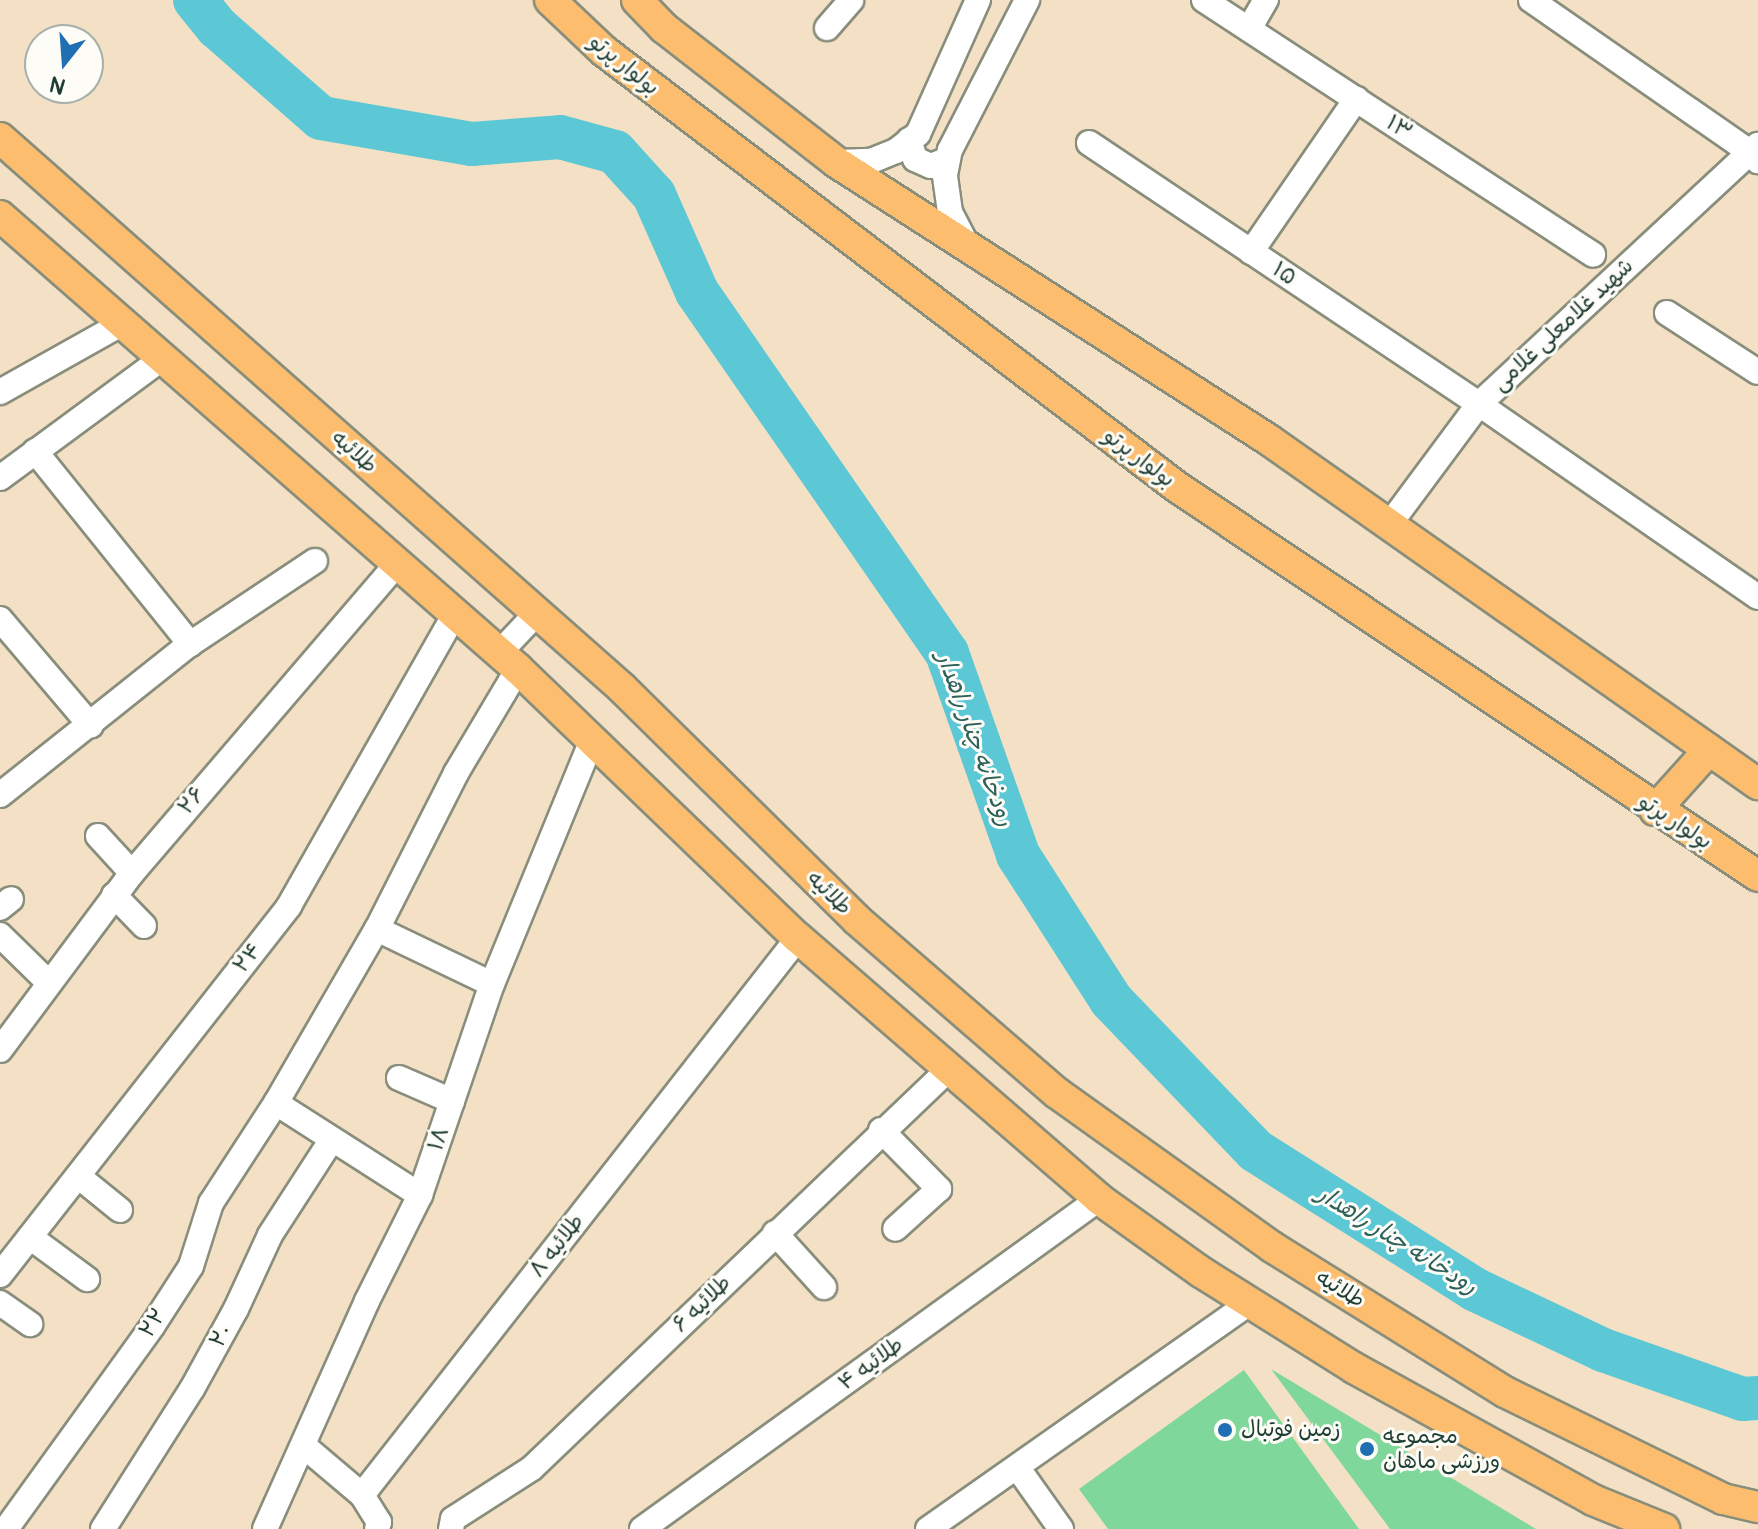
<!DOCTYPE html>
<html>
<head>
<meta charset="utf-8">
<style>
  body { margin:0 }
  #map { position:relative; width:1758px; height:1529px; overflow:hidden; background:#f3e0c5; font-family:Pangolin,"Playpen Sans Arabic",sans-serif }
  div>[style] { position:absolute }
  [style*='--x'] { left:calc(var(--x)*1px); top:calc(var(--y)*1px); width:calc(var(--w)*1px); rotate:calc(var(--a)*1deg) }
  .green>* { inset:0; background:#80d79b }
  .river>* { height:44px; margin:-22px; padding:0 22px; transform-origin:22px; border-radius:22px; background:#5cc8d5 }
  .roads { filter:drop-shadow(2px 0 #898e7c) drop-shadow(-2px 0 #898e7c) drop-shadow(0 2px #898e7c) drop-shadow(0 -2px #898e7c) }
  .minor>* { height:24px; margin:-12px; padding:0 12px; transform-origin:12px; border-radius:12px; background:#fff }
  .major>* { height:30px; margin:-15px; padding:0 15px; transform-origin:15px; border-radius:15px; background:#fcbd6e }
  .dots>* { width:22px; height:22px; translate:-50% -50%; box-sizing:border-box; border:4px solid #fdfcf7; border-radius:50% }
  span { translate:-50% -50%; white-space:nowrap; text-align:center; line-height:1.15; -webkit-text-stroke:6px #fdfcf7; paint-order:stroke }
  .street-label { font-size:22px; color:#1f3d34 }
  .poi-label { font-size:22px; color:#1f3d34 }
  .left { translate:0 -50%; text-align:left }
  .water-label { font-size:24px; color:#2e605c; font-style:italic }
  .north { position:absolute; left:24px; top:24px; width:80px; height:80px; box-sizing:border-box; background:#fdfcf7; border:2px solid #a4b0a9; border-radius:50%; rotate:197deg; font-size:22px; font-weight:700; line-height:32px; text-align:center; color:#1f3d34 }
  .north::after { content:''; display:block; margin:auto; width:28px; height:36px; background:#1f6fb2; clip-path:polygon(50% 0,100% 100%,50% 72%,0 100%) }
</style>
</head>
<body>
<div id="map">
  <div class="green">
    <i style="clip-path:polygon(1271px 1369px,1536px 1529px,1390px 1529px)"></i>
    <i style="clip-path:polygon(1244px 1370px,1359px 1529px,1108px 1529px,1079px 1489px)"></i>
  </div>
  <div class="river">
    <i style="--x:195;--y:0;--w:35;--a:51"></i>
    <i style="--x:217;--y:27;--w:138;--a:41.2"></i>
    <i style="--x:321;--y:118;--w:153;--a:9.8"></i>
    <i style="--x:472;--y:144;--w:88;--a:-4.5"></i>
    <i style="--x:560;--y:137;--w:57;--a:15.3"></i>
    <i style="--x:615;--y:152;--w:58;--a:47.8"></i>
    <i style="--x:654;--y:195;--w:106;--a:66.1"></i>
    <i style="--x:697;--y:292;--w:439;--a:55.3"></i>
    <i style="--x:947;--y:653;--w:214;--a:70.6"></i>
    <i style="--x:1018;--y:855;--w:172;--a:57.3"></i>
    <i style="--x:1111;--y:1000;--w:209;--a:46.2"></i>
    <i style="--x:1256;--y:1151;--w:258;--a:32.3"></i>
    <i style="--x:1474;--y:1289;--w:143;--a:25.3"></i>
    <i style="--x:1603;--y:1350;--w:148;--a:19.3"></i>
    <i style="--x:1743;--y:1399;--w:15;--a:-4"></i>
  </div>
  <div class="roads">
    <div class="minor">
      <i style="--x:1204;--y:0;--w:465;--a:33.2"></i>
      <i style="--x:1531;--y:0;--w:268;--a:34.8"></i>
      <i style="--x:1751;--y:153;--w:11;--a:49"></i>
      <i style="--x:827;--y:28;--w:37;--a:-49"></i>
      <i style="--x:1249;--y:29;--w:34;--a:-60"></i>
      <i style="--x:909;--y:140;--w:20;--a:72"></i>
      <i style="--x:915;--y:159;--w:17;--a:24"></i>
      <i style="--x:931;--y:166;--w:18;--a:-22"></i>
      <i style="--x:1089;--y:143;--w:469;--a:33.8"></i>
      <i style="--x:1479;--y:404;--w:339;--a:34.7"></i>
      <i style="--x:836;--y:162;--w:35;--a:-2"></i>
      <i style="--x:871;--y:161;--w:27;--a:-22"></i>
      <i style="--x:896;--y:151;--w:28;--a:-38"></i>
      <i style="--x:918;--y:134;--w:147;--a:-65.9"></i>
      <i style="--x:969;--y:249;--w:42;--a:-117.2"></i>
      <i style="--x:950;--y:212;--w:37;--a:-98"></i>
      <i style="--x:945;--y:175;--w:25;--a:-79"></i>
      <i style="--x:950;--y:150;--w:169;--a:-62.8"></i>
      <i style="--x:1251;--y:252;--w:186;--a:-55.5"></i>
      <i style="--x:1667;--y:313;--w:108;--a:33"></i>
      <i style="--x:0;--y:392;--w:141;--a:-29.3"></i>
      <i style="--x:35;--y:451;--w:248;--a:51.2"></i>
      <i style="--x:0;--y:478;--w:202;--a:-36.4"></i>
      <i style="--x:1389;--y:525;--w:151;--a:-53.4"></i>
      <i style="--x:1479;--y:404;--w:381;--a:-42.9"></i>
      <i style="--x:0;--y:619;--w:140;--a:49.6"></i>
      <i style="--x:499;--y:653;--w:54;--a:-46.5"></i>
      <i style="--x:0;--y:795;--w:243;--a:-38.5"></i>
      <i style="--x:190;--y:644;--w:150;--a:-33.6"></i>
      <i style="--x:98;--y:836;--w:50;--a:47.4"></i>
      <i style="--x:114;--y:895;--w:43;--a:45.9"></i>
      <i style="--x:0;--y:908;--w:14;--a:-39"></i>
      <i style="--x:377;--y:929;--w:127;--a:25.6"></i>
      <i style="--x:0;--y:935;--w:69;--a:44.4"></i>
      <i style="--x:0;--y:1050;--w:221;--a:-53.3"></i>
      <i style="--x:132;--y:873;--w:408;--a:-49.4"></i>
      <i style="--x:399;--y:1078;--w:58;--a:23.5"></i>
      <i style="--x:276;--y:1103;--w:171;--a:32.6"></i>
      <i style="--x:881;--y:1130;--w:83;--a:45.5"></i>
      <i style="--x:939;--y:1189;--w:59;--a:137.7"></i>
      <i style="--x:78;--y:1176;--w:54;--a:39"></i>
      <i style="--x:775;--y:1233;--w:73;--a:47.8"></i>
      <i style="--x:30;--y:1237;--w:71;--a:36.4"></i>
      <i style="--x:0;--y:1275;--w:469;--a:-51.9"></i>
      <i style="--x:289;--y:906;--w:336;--a:-60.4"></i>
      <i style="--x:0;--y:1303;--w:37;--a:35"></i>
      <i style="--x:304;--y:1446;--w:76;--a:40.2"></i>
      <i style="--x:362;--y:1495;--w:707;--a:-51.95"></i>
      <i style="--x:1017;--y:1467;--w:76;--a:54.6"></i>
      <i style="--x:362;--y:1495;--w:32;--a:58"></i>
      <i style="--x:379;--y:1522;--w:7;--a:106"></i>
      <i style="--x:6;--y:1529;--w:251;--a:-54.2"></i>
      <i style="--x:153;--y:1325;--w:70;--a:-57.2"></i>
      <i style="--x:191;--y:1266;--w:66;--a:-72.4"></i>
      <i style="--x:211;--y:1203;--w:119;--a:-57"></i>
      <i style="--x:276;--y:1103;--w:201;--a:-59.9"></i>
      <i style="--x:377;--y:929;--w:175;--a:-63.1"></i>
      <i style="--x:456;--y:773;--w:121;--a:-59.2"></i>
      <i style="--x:103;--y:1529;--w:166;--a:-57.6"></i>
      <i style="--x:192;--y:1389;--w:91;--a:-61.2"></i>
      <i style="--x:236;--y:1309;--w:81;--a:-65.3"></i>
      <i style="--x:270;--y:1235;--w:114;--a:-57.1"></i>
      <i style="--x:265;--y:1529;--w:250;--a:-65.9"></i>
      <i style="--x:367;--y:1301;--w:119;--a:-63.4"></i>
      <i style="--x:420;--y:1195;--w:223;--a:-71.2"></i>
      <i style="--x:492;--y:984;--w:264;--a:-67.7"></i>
      <i style="--x:451;--y:1529;--w:10;--a:-79"></i>
      <i style="--x:453;--y:1519;--w:94;--a:-32.8"></i>
      <i style="--x:532;--y:1468;--w:577;--a:-43.74"></i>
      <i style="--x:642;--y:1529;--w:564;--a:-35.83"></i>
      <i style="--x:928;--y:1529;--w:393;--a:-35.1"></i>
    </div>
    <div class="major">
      <i style="--x:550;--y:0;--w:74;--a:43.4"></i>
      <i style="--x:604;--y:51;--w:720;--a:37.27"></i>
      <i style="--x:1177;--y:487;--w:699;--a:33.8"></i>
      <i style="--x:637;--y:0;--w:39;--a:46"></i>
      <i style="--x:664;--y:28;--w:218;--a:37.9"></i>
      <i style="--x:836;--y:162;--w:515;--a:32.7"></i>
      <i style="--x:1269;--y:440;--w:598;--a:35.13"></i>
      <i style="--x:0;--y:138;--w:830;--a:41.48"></i>
      <i style="--x:622;--y:688;--w:330;--a:44.6"></i>
      <i style="--x:857;--y:920;--w:264;--a:40.9"></i>
      <i style="--x:1057;--y:1093;--w:264;--a:35.6"></i>
      <i style="--x:1272;--y:1247;--w:274;--a:31.9"></i>
      <i style="--x:1505;--y:1392;--w:243;--a:26.1"></i>
      <i style="--x:1723;--y:1499;--w:36;--a:13"></i>
      <i style="--x:0;--y:216;--w:688;--a:41.17"></i>
      <i style="--x:518;--y:669;--w:388;--a:43.9"></i>
      <i style="--x:798;--y:938;--w:398;--a:40.9"></i>
      <i style="--x:1099;--y:1199;--w:125;--a:35.6"></i>
      <i style="--x:1201;--y:1272;--w:181;--a:32.1"></i>
      <i style="--x:1354;--y:1368;--w:273;--a:28.9"></i>
      <i style="--x:1593;--y:1500;--w:77;--a:22.2"></i>
      <i style="--x:1655;--y:810;--w:81;--a:-48"></i>
    </div>
  </div>
  <div class="dots">
    <i style="left:1225px;top:1430px;background:#1f6fb2"></i>
    <i style="left:1367px;top:1449px;background:#1f6fb2"></i>
  </div>
  <div class="street-label">
    <span style="left:624px;top:65px;rotate:39deg">بولوار پرتو</span>
    <span style="left:1399px;top:128px;rotate:33deg">۱۳</span>
    <span style="left:1284px;top:274px;rotate:34deg">۱۵</span>
    <span style="left:1563px;top:325px;rotate:-43deg">شهید غلامعلی غلامی</span>
    <span style="left:354px;top:452px;rotate:42deg">طلائیه</span>
    <span style="left:1139px;top:458px;rotate:37deg">بولوار پرتو</span>
    <span style="left:192px;top:801px;rotate:-50deg">۲۶</span>
    <span style="left:1675px;top:822px;rotate:33deg">بولوار پرتو</span>
    <span style="left:829px;top:893px;rotate:45deg">طلائیه</span>
    <span style="left:248px;top:958px;rotate:-52deg">۲۴</span>
    <span style="left:439px;top:1139px;rotate:-71deg">۱۸</span>
    <span style="left:557px;top:1246px;rotate:-52deg">طلائیه ۸</span>
    <span style="left:1340px;top:1289px;rotate:32deg">طلائیه</span>
    <span style="left:702px;top:1304px;rotate:-44deg">طلائیه ۶</span>
    <span style="left:153px;top:1323px;rotate:-56deg">۲۲</span>
    <span style="left:221px;top:1336px;rotate:-61deg">۲۰</span>
    <span style="left:871px;top:1364px;rotate:-36deg">طلائیه ۴</span>
  </div>
  <div class="poi-label">
    <span class="left" style="left:1241px;top:1430px">زمین فوتبال</span>
    <span class="left" style="left:1383px;top:1449px">مجموعه<br>ورزشی ماهان</span>
  </div>
  <div class="water-label">
    <span style="left:975px;top:739px;rotate:70deg">رودخانه چنار راهدار</span>
    <span style="left:1397px;top:1240px;rotate:32deg">رودخانه چنار راهدار</span>
  </div>
  <div class="north">N</div>
</div>
</body>
</html>
